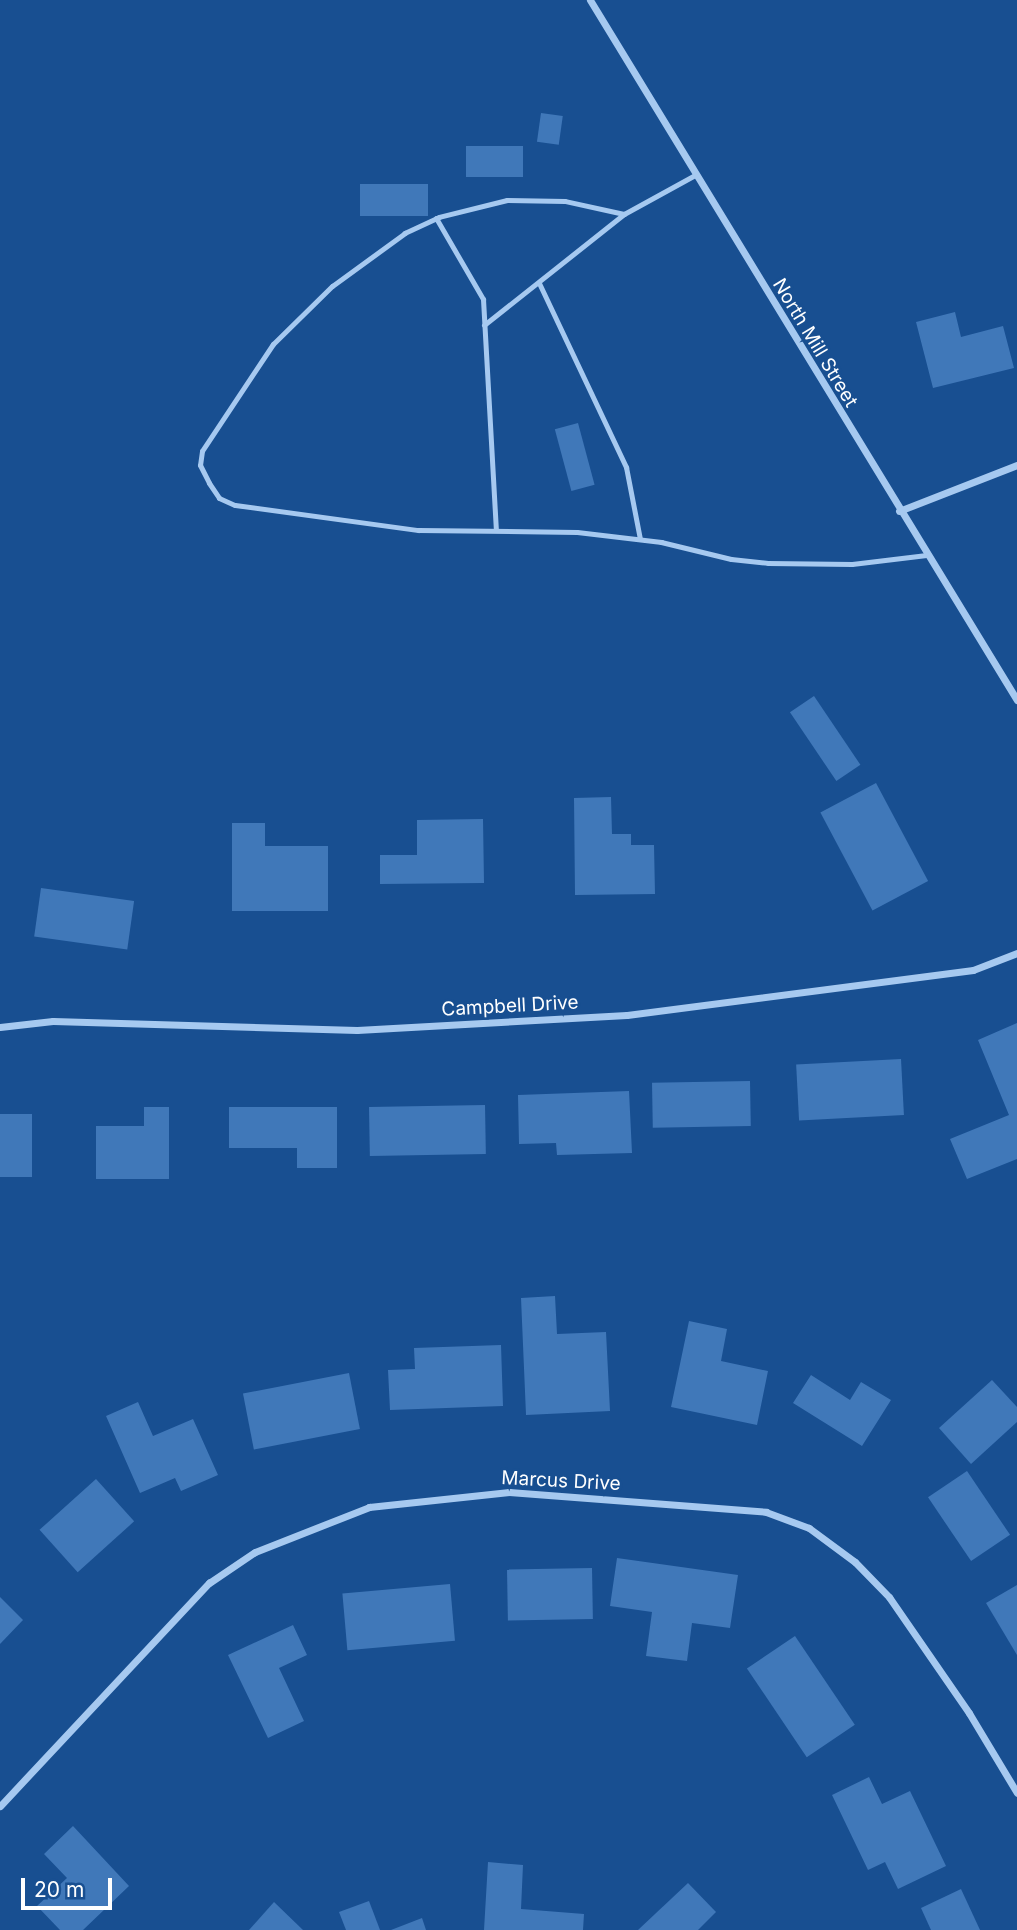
<!DOCTYPE html>
<html>
<head>
<meta charset="utf-8">
<style>
  body { margin:0 }
  #map { position:relative; width:1017px; height:1930px; overflow:hidden; background:#184f91; font-family:Inter,sans-serif }
  div>[style] { position:absolute }
  [style*='--x'] { left:calc(var(--x)*1px); top:calc(var(--y)*1px); width:calc(var(--w)*1px); rotate:calc(var(--a)*1deg) }
  .building>* { inset:0; background:#4078b9; transform-origin:0 0 }
  .service>* { height:5px; margin:-2.5px; padding:0 2.5px; transform-origin:2.5px; border-radius:2.5px; background:#a6c9f0 }
  .minor>* { height:7px; margin:-3.5px; padding:0 3.5px; transform-origin:3.5px; border-radius:3.5px; background:#a6c9f0 }
  span { translate:-50% -50%; white-space:nowrap; text-align:center; line-height:1.15; -webkit-text-stroke:5px #184f91; paint-order:stroke }
  .street-label { font-size:19px; color:#fff }
  .scale { position:absolute; left:21px; top:1878px; width:91px; height:32px; box-sizing:border-box; border:4px solid #fff; border-top:0; padding-left:9px; font-size:21px; line-height:24px; white-space:nowrap; color:#fff; -webkit-text-stroke:5px #184f91; paint-order:stroke }
</style>
</head>
<body>
<div id="map">
  <div class="building">
    <i style="left:541px;top:113px;width:22px;height:29px;rotate:8deg"></i>
    <i style="left:466px;top:146px;width:57px;height:31px"></i>
    <i style="left:360px;top:184px;width:68px;height:32px"></i>
    <i style="clip-path:polygon(955px 312px,961px 337px,1003px 326px,1014px 368px,933px 388px,916px 322px)"></i>
    <i style="left:578px;top:423px;width:64px;height:24px;rotate:75deg"></i>
    <i style="left:814px;top:696px;width:83px;height:29px;rotate:56deg"></i>
    <i style="left:876px;top:783px;width:111px;height:63px;rotate:62deg"></i>
    <i style="clip-path:polygon(611px 797px,612px 834px,631px 834px,631px 845px,654px 845px,655px 894px,575px 895px,574px 798px)"></i>
    <i style="clip-path:polygon(483px 819px,484px 883px,380px 884px,380px 855px,417px 855px,417px 820px)"></i>
    <i style="clip-path:polygon(232px 823px,265px 823px,265px 846px,328px 846px,328px 911px,232px 911px)"></i>
    <i style="left:41px;top:888px;width:94px;height:49px;rotate:8deg"></i>
    <i style="clip-path:polygon(1017px 1023px,1017px 1159px,967px 1179px,950px 1139px,1009px 1115px,978px 1040px)"></i>
    <i style="left:901px;top:1059px;width:56px;height:105px;rotate:87deg"></i>
    <i style="left:750px;top:1081px;width:45px;height:98px;rotate:89deg"></i>
    <i style="clip-path:polygon(629px 1091px,632px 1153px,557px 1155px,556px 1143px,519px 1144px,518px 1095px)"></i>
    <i style="left:485px;top:1105px;width:49px;height:116px;rotate:89deg"></i>
    <i style="clip-path:polygon(144px 1107px,169px 1107px,169px 1179px,96px 1179px,96px 1126px,144px 1126px)"></i>
    <i style="clip-path:polygon(229px 1107px,337px 1107px,337px 1168px,297px 1168px,297px 1148px,229px 1148px)"></i>
    <i style="left:0;top:1114px;width:32px;height:63px"></i>
    <i style="clip-path:polygon(555px 1296px,557px 1334px,606px 1332px,610px 1411px,526px 1415px,521px 1298px)"></i>
    <i style="clip-path:polygon(689px 1321px,727px 1329px,721px 1361px,768px 1371px,757px 1425px,671px 1407px)"></i>
    <i style="clip-path:polygon(501px 1345px,503px 1406px,390px 1410px,388px 1370px,415px 1369px,414px 1348px)"></i>
    <i style="left:349px;top:1373px;width:57px;height:108px;rotate:79deg"></i>
    <i style="clip-path:polygon(811px 1375px,850px 1400px,861px 1382px,891px 1400px,862px 1446px,793px 1403px)"></i>
    <i style="clip-path:polygon(992px 1380px,1017px 1407px,1017px 1422px,971px 1464px,939px 1428px)"></i>
    <i style="clip-path:polygon(138px 1402px,153px 1436px,193px 1419px,218px 1475px,181px 1491px,175px 1478px,140px 1493px,106px 1416px)"></i>
    <i style="left:967px;top:1471px;width:77px;height:47px;rotate:56deg"></i>
    <i style="left:96px;top:1479px;width:57px;height:76px;rotate:48deg"></i>
    <i style="clip-path:polygon(617px 1558px,738px 1575px,730px 1628px,692px 1623px,687px 1661px,646px 1656px,652px 1612px,610px 1606px)"></i>
    <i style="left:592px;top:1568px;width:51px;height:85px;rotate:89deg"></i>
    <i style="left:450px;top:1584px;width:57px;height:108px;rotate:85deg"></i>
    <i style="clip-path:polygon(1017px 1585px,1017px 1655px,986px 1603px)"></i>
    <i style="clip-path:polygon(0 1597px,23px 1620px,0 1644px)"></i>
    <i style="clip-path:polygon(293px 1625px,307px 1655px,279px 1668px,304px 1721px,268px 1738px,228px 1655px)"></i>
    <i style="left:795px;top:1636px;width:107px;height:58px;rotate:56deg"></i>
    <i style="clip-path:polygon(869px 1777px,882px 1804px,910px 1791px,946px 1866px,898px 1889px,885px 1862px,868px 1870px,832px 1795px)"></i>
    <i style="clip-path:polygon(73px 1826px,129px 1886px,83px 1930px,60px 1930px,37px 1906px,67px 1878px,44px 1854px)"></i>
    <i style="clip-path:polygon(488px 1862px,523px 1865px,521px 1909px,584px 1914px,583px 1930px,484px 1930px)"></i>
    <i style="clip-path:polygon(688px 1883px,716px 1912px,698px 1930px,638px 1930px)"></i>
    <i style="clip-path:polygon(961px 1889px,980px 1930px,931px 1930px,921px 1908px)"></i>
    <i style="clip-path:polygon(369px 1901px,380px 1930px,346px 1930px,339px 1912px)"></i>
    <i style="clip-path:polygon(274px 1902px,303px 1930px,249px 1930px)"></i>
    <i style="clip-path:polygon(422px 1918px,426px 1930px,391px 1930px)"></i>
  </div>
  <div class="service">
    <i style="--x:695;--y:175;--w:81;--a:151.2"></i>
    <i style="--x:624;--y:214;--w:60;--a:-167.6"></i>
    <i style="--x:565;--y:201;--w:58;--a:-179"></i>
    <i style="--x:507;--y:200;--w:70;--a:166"></i>
    <i style="--x:439;--y:217;--w:38;--a:155"></i>
    <i style="--x:405;--y:233;--w:90;--a:144"></i>
    <i style="--x:332;--y:286;--w:83;--a:135.5"></i>
    <i style="--x:273;--y:344;--w:128;--a:123.6"></i>
    <i style="--x:202;--y:451;--w:14;--a:98"></i>
    <i style="--x:200;--y:465;--w:20;--a:63"></i>
    <i style="--x:209;--y:483;--w:18;--a:56"></i>
    <i style="--x:219;--y:498;--w:17;--a:24"></i>
    <i style="--x:235;--y:505;--w:185;--a:7.8"></i>
    <i style="--x:418;--y:530;--w:159;--a:0.7"></i>
    <i style="--x:577;--y:532;--w:85;--a:6.8"></i>
    <i style="--x:661;--y:542;--w:72;--a:13.7"></i>
    <i style="--x:731;--y:559;--w:37;--a:6"></i>
    <i style="--x:768;--y:563;--w:84;--a:0.7"></i>
    <i style="--x:852;--y:564;--w:75;--a:-6.9"></i>
    <i style="--x:436;--y:218;--w:94;--a:59.9"></i>
    <i style="--x:483;--y:299;--w:231;--a:86.8"></i>
    <i style="--x:539;--y:283;--w:204;--a:64.7"></i>
    <i style="--x:626;--y:467;--w:73;--a:79"></i>
    <i style="--x:484;--y:325;--w:179;--a:-38.4"></i>
  </div>
  <div class="minor">
    <i style="--x:590;--y:0;--w:820;--a:58.62"></i>
    <i style="--x:899;--y:511;--w:127;--a:-21.3"></i>
    <i style="--x:0;--y:1027;--w:53;--a:-6.5"></i>
    <i style="--x:53;--y:1021;--w:304;--a:1.7"></i>
    <i style="--x:357;--y:1030;--w:270;--a:-3.2"></i>
    <i style="--x:627;--y:1015;--w:349;--a:-7.4"></i>
    <i style="--x:973;--y:970;--w:47;--a:-21.1"></i>
    <i style="--x:0;--y:1806;--w:306;--a:-46.9"></i>
    <i style="--x:209;--y:1583;--w:55;--a:-34"></i>
    <i style="--x:255;--y:1552;--w:123;--a:-21.5"></i>
    <i style="--x:369;--y:1507;--w:141;--a:-6.1"></i>
    <i style="--x:509;--y:1492;--w:258;--a:4.4"></i>
    <i style="--x:766;--y:1512;--w:46;--a:20.4"></i>
    <i style="--x:809;--y:1528;--w:57;--a:36.5"></i>
    <i style="--x:855;--y:1562;--w:49;--a:45.8"></i>
    <i style="--x:889;--y:1597;--w:141;--a:55.4"></i>
    <i style="--x:969;--y:1713;--w:93;--a:59"></i>
  </div>
  <div class="street-label">
    <span style="left:815px;top:343px;rotate:59deg">North Mill Street</span>
    <span style="left:510px;top:1006px;rotate:-3deg">Campbell Drive</span>
    <span style="left:561px;top:1481px;rotate:3deg">Marcus Drive</span>
  </div>
  <div class="scale">20 m</div>
</div>
</body>
</html>
